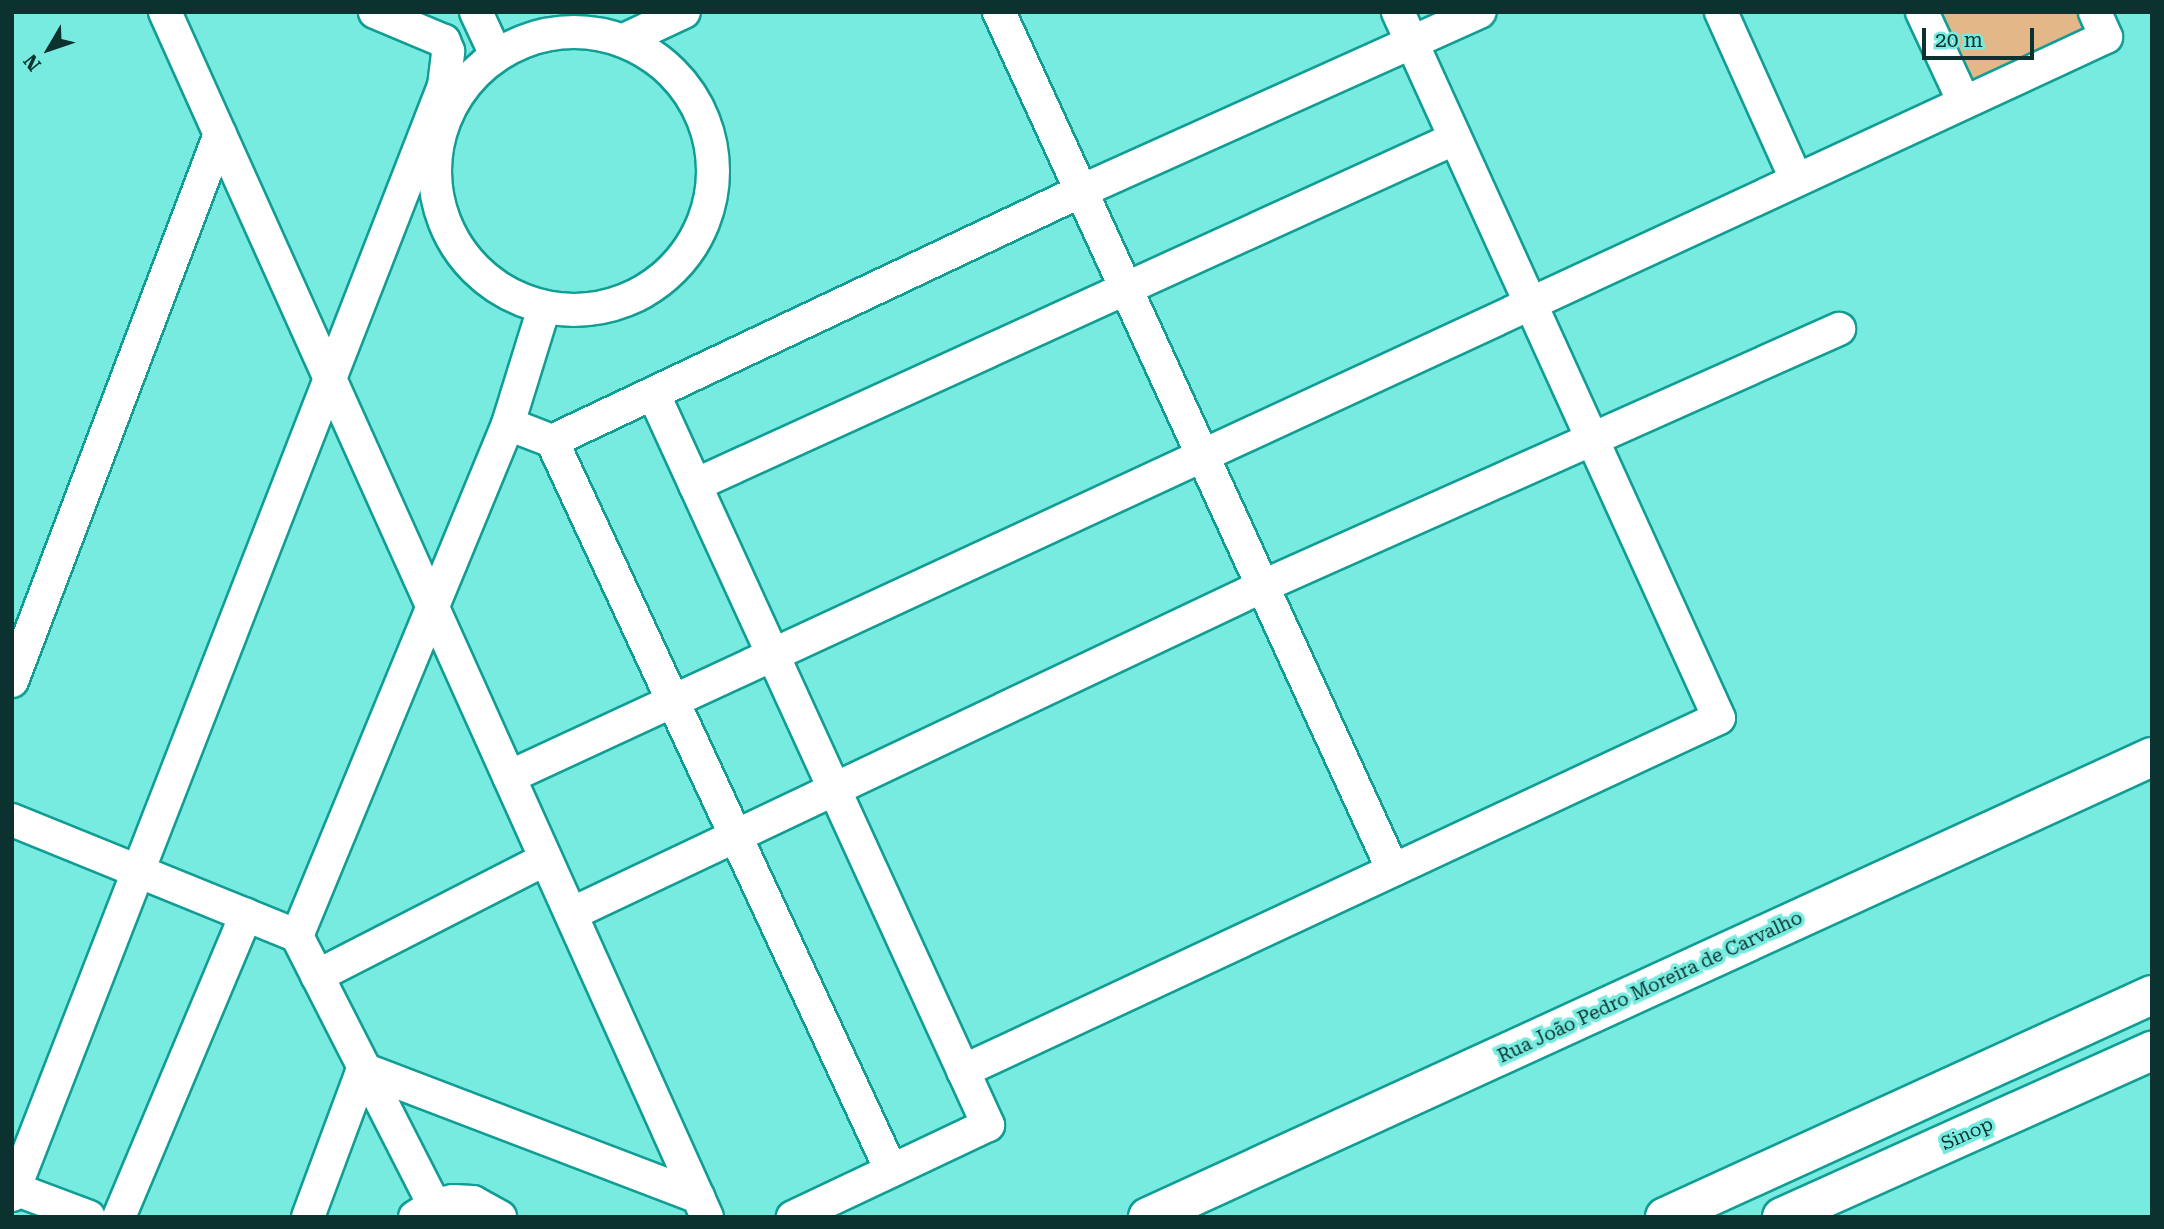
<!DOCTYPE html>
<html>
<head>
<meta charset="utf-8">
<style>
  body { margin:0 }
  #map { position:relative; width:2164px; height:1229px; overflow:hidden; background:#77ebe0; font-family:"Roboto Serif",serif }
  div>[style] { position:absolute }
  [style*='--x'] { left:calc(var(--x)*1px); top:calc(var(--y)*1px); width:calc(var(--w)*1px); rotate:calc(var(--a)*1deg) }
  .green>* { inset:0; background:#e4b788 }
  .roads { filter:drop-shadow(2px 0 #119d94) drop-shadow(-2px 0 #119d94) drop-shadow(0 2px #119d94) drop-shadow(0 -2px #119d94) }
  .minor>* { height:32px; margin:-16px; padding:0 16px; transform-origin:16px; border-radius:16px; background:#fff }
  .minor>.ring { margin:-16px; padding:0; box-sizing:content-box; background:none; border:32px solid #fff; border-radius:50% }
  .secondary>* { height:38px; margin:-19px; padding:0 19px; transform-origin:19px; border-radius:19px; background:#fff }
  .trunk>* { height:38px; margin:-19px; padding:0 19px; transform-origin:19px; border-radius:19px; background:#fff }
  span { translate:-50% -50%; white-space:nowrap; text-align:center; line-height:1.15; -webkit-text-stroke:7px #77ebe0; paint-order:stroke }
  .street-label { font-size:19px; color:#0b322e }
  .frame { position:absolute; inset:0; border:14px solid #0b322e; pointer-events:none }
  .north { position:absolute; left:14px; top:14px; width:70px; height:70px; -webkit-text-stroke:5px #77ebe0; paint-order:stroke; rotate:231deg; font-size:19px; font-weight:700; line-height:28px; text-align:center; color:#0b322e }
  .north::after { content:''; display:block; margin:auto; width:24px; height:32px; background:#0b322e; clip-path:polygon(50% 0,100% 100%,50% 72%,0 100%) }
  .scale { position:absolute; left:1922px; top:28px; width:112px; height:32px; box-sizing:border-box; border:4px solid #0b322e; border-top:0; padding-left:9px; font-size:21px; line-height:24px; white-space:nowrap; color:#0b322e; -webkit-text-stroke:5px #77ebe0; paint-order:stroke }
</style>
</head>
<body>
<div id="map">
  <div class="green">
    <i style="clip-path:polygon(1922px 12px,2095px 12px,2106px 37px,1964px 102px)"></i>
  </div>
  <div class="roads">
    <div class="minor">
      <i style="--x:165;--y:12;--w:1321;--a:65.78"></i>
      <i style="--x:476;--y:12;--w:47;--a:65.1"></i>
      <i style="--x:999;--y:12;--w:944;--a:65.34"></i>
      <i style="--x:1721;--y:12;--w:183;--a:65.8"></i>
      <i style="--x:1922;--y:12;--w:99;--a:65"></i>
      <i class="ring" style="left:435px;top:32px;width:246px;height:246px"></i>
      <i style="--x:624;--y:40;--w:66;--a:-25"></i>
      <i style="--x:654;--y:395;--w:803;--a:65.41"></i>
      <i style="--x:988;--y:1125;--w:216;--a:154.7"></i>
      <i style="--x:508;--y:424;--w:47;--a:21.1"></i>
      <i style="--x:552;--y:441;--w:585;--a:-25.29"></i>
      <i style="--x:1081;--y:191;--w:437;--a:-24.2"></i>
      <i style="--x:552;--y:441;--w:804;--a:65.06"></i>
      <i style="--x:695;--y:485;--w:834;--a:-24.51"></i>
      <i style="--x:12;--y:681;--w:585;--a:-69.18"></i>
      <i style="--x:509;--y:777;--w:1760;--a:-24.86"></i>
      <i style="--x:2106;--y:37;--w:27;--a:-114"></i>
      <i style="--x:12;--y:820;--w:308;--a:22.1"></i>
      <i style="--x:297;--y:936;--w:302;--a:63"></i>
      <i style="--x:571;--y:914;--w:766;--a:-25.36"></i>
      <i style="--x:1263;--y:586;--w:631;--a:-24.05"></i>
      <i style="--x:297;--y:936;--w:554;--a:-67.6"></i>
      <i style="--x:508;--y:424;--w:121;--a:-72.8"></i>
      <i style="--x:317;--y:976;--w:257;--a:-27.1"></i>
      <i style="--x:963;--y:1071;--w:834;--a:-25.03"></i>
      <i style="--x:1719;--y:718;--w:776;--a:-114.45"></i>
      <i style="--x:12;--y:1188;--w:82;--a:20.6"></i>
      <i style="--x:12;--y:1195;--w:1190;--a:-68.72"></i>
      <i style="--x:444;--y:86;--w:35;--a:-83"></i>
      <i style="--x:448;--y:51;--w:11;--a:-112"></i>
      <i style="--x:444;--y:41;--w:75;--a:-157.2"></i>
      <i style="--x:119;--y:1217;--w:328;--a:-67.2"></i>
      <i style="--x:308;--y:1217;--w:158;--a:-69.6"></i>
      <i style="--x:363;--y:1069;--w:359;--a:20.9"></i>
      <i style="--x:415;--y:1217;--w:22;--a:-32"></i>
      <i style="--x:434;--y:1205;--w:19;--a:-12"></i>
      <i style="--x:453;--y:1201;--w:20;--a:3"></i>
      <i style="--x:473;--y:1202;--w:31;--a:29"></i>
    </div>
    <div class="secondary">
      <i style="--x:1148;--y:1217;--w:1104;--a:-24.62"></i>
    </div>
    <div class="trunk">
      <i style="--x:1665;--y:1217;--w:535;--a:-24.51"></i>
      <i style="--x:1782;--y:1217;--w:406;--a:-24.2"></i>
    </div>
  </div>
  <div class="street-label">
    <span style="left:1650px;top:987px;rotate:-25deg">Rua João Pedro Moreira de Carvalho</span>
    <span style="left:1967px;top:1134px;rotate:-24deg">Sinop</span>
  </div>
  <div class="frame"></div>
  <div class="north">N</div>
  <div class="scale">20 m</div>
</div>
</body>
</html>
